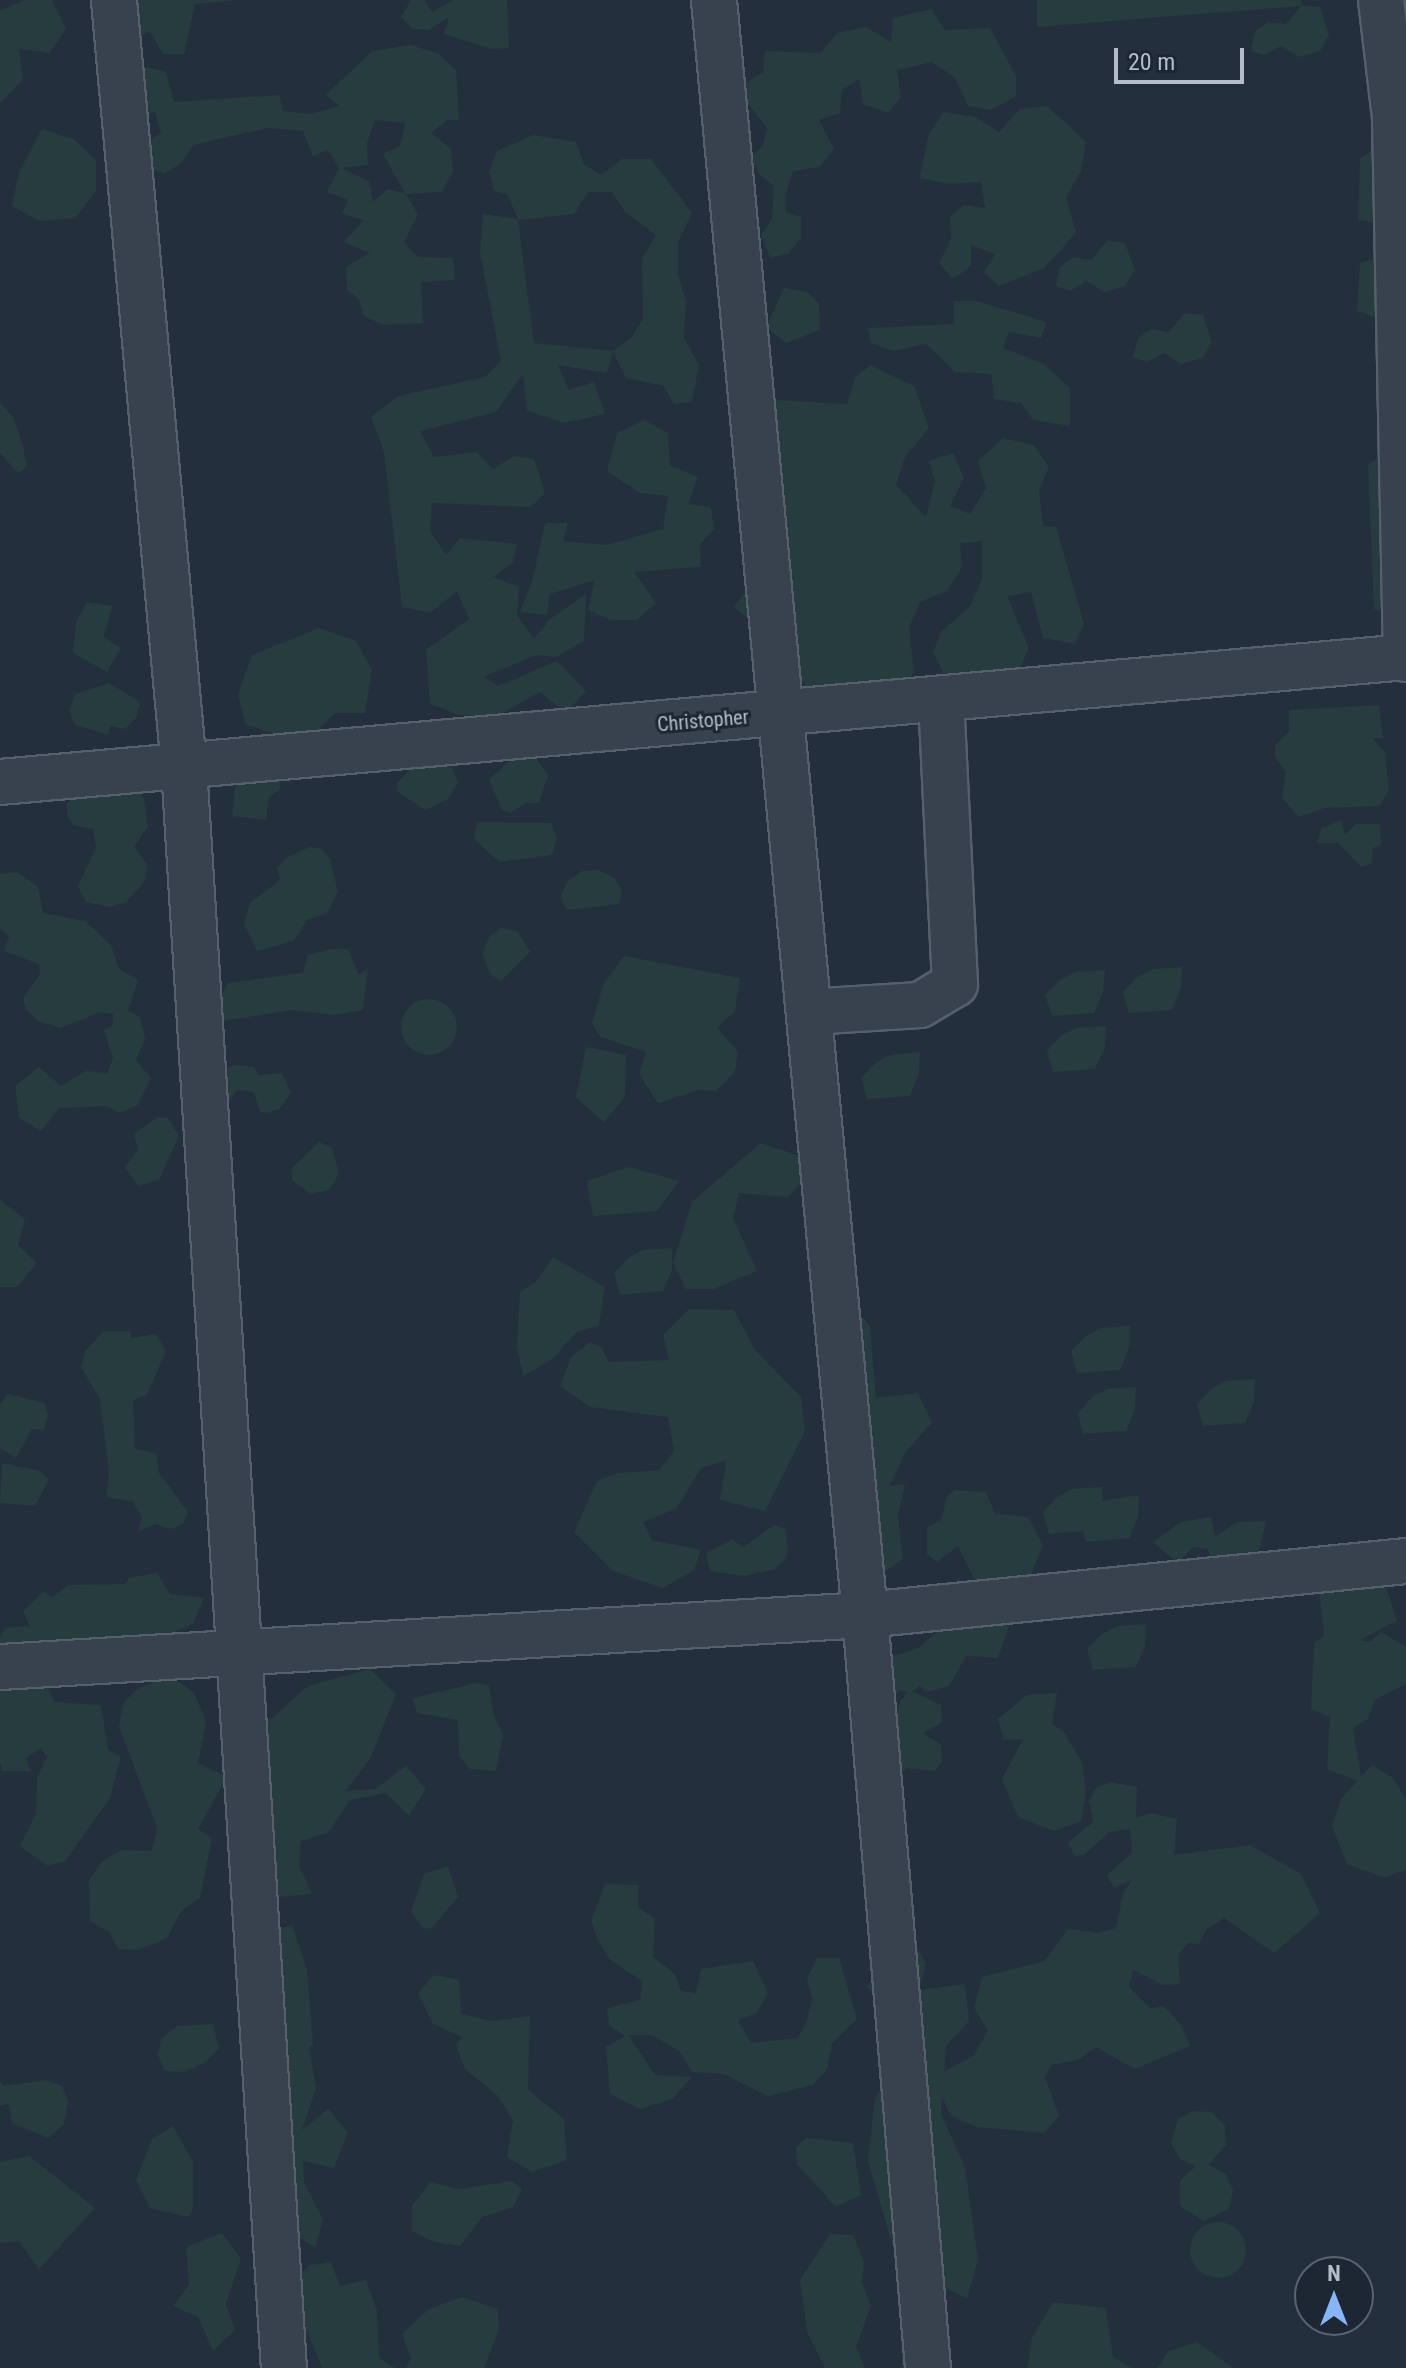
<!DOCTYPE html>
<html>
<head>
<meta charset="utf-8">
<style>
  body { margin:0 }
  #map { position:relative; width:1406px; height:2368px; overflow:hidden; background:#242f3e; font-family:"Roboto Condensed",sans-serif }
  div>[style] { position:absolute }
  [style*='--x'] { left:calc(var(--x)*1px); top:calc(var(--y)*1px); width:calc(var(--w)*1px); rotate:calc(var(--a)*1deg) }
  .green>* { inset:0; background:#263c3f }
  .round { border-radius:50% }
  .roads { filter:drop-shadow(2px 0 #565f6c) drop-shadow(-2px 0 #565f6c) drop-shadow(0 2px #565f6c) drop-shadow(0 -2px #565f6c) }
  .minor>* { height:44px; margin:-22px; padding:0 22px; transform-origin:22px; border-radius:22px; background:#38414e }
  span { translate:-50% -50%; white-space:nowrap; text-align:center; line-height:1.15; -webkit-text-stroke:6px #1d2633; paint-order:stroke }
  .street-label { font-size:20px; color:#b4bcc9 }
  .north { position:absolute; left:1294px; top:2256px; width:80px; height:80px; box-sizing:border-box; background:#1d2633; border:2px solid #59626f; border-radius:50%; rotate:0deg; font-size:22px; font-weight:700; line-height:32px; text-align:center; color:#b4bcc9 }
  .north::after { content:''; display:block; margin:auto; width:28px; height:36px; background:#8ab4f8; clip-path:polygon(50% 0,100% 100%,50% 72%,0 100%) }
  .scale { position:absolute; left:1114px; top:48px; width:130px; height:36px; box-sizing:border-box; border:4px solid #b4bcc9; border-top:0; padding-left:10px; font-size:24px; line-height:28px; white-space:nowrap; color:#b4bcc9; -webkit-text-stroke:6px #1d2633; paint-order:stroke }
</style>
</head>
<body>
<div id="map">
  <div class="green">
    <i style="clip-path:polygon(24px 0,52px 0,66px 29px,49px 53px,19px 49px,23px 79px,0 103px,0 11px)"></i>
    <i style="clip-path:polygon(130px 0,238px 0,195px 4px,184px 54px,163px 54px,150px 32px,132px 39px,121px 25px,138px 14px)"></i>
    <i style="clip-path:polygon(411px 0,425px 0,432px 12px,454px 0,507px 0,509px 48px,492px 49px,444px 34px,449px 17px,429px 30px,412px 29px,401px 17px)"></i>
    <i style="clip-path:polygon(1037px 0,1301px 0,1302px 6px,1320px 7px,1329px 35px,1320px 51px,1299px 57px,1281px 46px,1265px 55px,1251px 51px,1255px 31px,1268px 22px,1286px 24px,1301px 6px,1037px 27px)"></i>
    <i style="clip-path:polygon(932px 9px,944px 30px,990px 28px,1016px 76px,1016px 96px,991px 110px,968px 106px,955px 78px,932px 62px,897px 70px,901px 97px,888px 113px,863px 104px,859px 79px,842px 90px,840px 113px,819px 120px,834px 149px,820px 167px,793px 171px,785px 196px,786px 212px,801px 217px,801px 238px,788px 254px,770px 258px,761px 235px,772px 219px,774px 186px,759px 174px,751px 156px,763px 146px,767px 128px,746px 101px,746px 83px,763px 72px,765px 51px,820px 53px,837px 33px,866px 27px,891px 42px,893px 18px)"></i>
    <i style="clip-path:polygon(evenodd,411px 45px,439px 54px,456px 70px,459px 120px,447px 120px,431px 133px,451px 149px,453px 172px,442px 192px,406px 194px,418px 214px,404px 242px,418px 257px,453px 258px,455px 280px,421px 282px,423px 323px,383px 325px,363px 315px,359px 299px,347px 290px,346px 267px,370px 253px,344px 242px,364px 220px,342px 214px,348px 200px,327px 192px,339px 168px,328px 150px,313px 156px,303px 131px,267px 128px,193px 145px,181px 163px,165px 174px,138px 163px,146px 143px,161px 133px,155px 111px,137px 119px,125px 80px,142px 66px,166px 72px,174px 102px,279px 95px,283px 111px,311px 114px,340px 106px,326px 95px,372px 51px,411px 45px,375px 120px,405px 123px,400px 146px,383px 154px,405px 193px,387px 189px,373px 202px,369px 181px,341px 168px,368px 165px,367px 143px,375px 120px)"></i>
    <i style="clip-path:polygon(1047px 106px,1086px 142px,1081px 171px,1066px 197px,1076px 233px,1044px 268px,999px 286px,984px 272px,995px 254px,971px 245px,971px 266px,953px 279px,939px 263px,951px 239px,950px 217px,963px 205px,985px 208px,981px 182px,949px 184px,920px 178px,928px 136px,943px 112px,976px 117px,999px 132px,1020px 109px)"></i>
    <i style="clip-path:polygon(1406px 128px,1406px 228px,1358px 220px,1360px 158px)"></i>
    <i style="clip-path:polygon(42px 129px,75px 140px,96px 161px,96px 191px,75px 218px,40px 221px,12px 206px,19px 172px)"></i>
    <i style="clip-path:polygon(evenodd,533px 135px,576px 142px,584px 164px,601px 175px,622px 159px,651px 159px,692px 213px,678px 242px,678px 275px,686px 301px,684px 338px,699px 365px,692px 402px,674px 404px,664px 386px,626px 378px,613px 352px,607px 373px,558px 365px,569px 390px,594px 382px,605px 414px,563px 423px,527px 410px,523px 374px,496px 412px,420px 431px,434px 457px,476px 452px,494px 469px,513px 456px,534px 459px,545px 493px,531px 507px,432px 503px,430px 531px,446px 555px,460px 538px,517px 544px,513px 562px,494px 577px,519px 587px,517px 615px,534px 639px,550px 619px,586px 594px,584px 641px,556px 657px,536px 655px,484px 677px,498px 686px,557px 661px,586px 691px,566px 713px,540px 692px,496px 717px,459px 715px,430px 704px,426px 650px,469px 619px,457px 591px,430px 613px,402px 607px,384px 452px,371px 417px,398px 396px,485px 377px,501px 361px,480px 252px,483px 214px,518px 219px,507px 194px,494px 191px,489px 172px,497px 151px,533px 135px,588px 192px,612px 192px,625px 212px,656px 235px,642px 259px,643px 319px,631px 338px,613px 351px,534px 343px,518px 220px,574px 214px,588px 192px)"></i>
    <i style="clip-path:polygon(1107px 241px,1125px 243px,1135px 270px,1125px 286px,1104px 292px,1086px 281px,1070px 291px,1056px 286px,1060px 267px,1074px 257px,1091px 260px)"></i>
    <i style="clip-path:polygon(1406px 248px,1406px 329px,1357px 311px,1360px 263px)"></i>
    <i style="clip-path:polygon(784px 288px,807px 292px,819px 304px,820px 330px,786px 343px,766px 327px)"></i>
    <i style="clip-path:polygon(954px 301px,976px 301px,1047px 322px,1041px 338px,1009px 332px,1003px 348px,1044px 364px,1070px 388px,1070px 426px,1033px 420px,1021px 403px,994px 399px,991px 374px,955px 372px,926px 344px,893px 351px,871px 343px,868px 328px,954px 324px)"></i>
    <i style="clip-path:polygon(1185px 313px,1203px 315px,1212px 342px,1203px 358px,1181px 364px,1164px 353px,1148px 362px,1133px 358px,1138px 338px,1151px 329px,1169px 332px)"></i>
    <i style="clip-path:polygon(870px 365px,914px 386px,929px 428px,905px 457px,896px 485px,926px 517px,935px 481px,929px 461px,953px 453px,964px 478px,950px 506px,970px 514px,986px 488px,978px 461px,1003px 438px,1034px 445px,1049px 467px,1039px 490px,1043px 526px,1056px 527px,1084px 624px,1075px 644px,1043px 638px,1031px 592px,1007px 596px,1029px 648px,1017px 675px,945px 677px,933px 652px,941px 632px,970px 606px,982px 579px,982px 541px,960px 543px,962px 567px,947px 591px,920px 602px,909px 628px,914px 673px,888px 705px,808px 689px,773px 638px,734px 607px,767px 562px,767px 425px,776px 400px,847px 404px,855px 378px)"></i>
    <i style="clip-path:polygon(0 403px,13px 417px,23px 446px,27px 467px,18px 473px,0 453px)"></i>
    <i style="clip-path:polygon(644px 420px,668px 433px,670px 465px,698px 477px,688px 504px,711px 507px,714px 529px,700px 544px,701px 567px,634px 572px,656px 603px,637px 620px,610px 620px,588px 610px,595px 580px,550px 594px,547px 615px,520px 612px,532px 582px,545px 523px,568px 523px,563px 541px,607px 545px,663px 529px,668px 496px,640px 493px,607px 471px,617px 433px)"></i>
    <i style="clip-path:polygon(1406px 436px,1406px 619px,1374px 609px,1368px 465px)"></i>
    <i style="clip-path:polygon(87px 602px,112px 606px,104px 637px,121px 648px,107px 672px,73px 653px,76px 623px)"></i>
    <i style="clip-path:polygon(319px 628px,356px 641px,372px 670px,365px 713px,335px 713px,317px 731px,275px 734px,245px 724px,238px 694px,252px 655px)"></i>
    <i style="clip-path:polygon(109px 683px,140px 702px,136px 718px,125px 729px,111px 726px,108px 735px,75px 725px,69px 712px,75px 694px)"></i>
    <i style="clip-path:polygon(1379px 705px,1383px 738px,1372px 738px,1385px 752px,1389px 790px,1379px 806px,1324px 808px,1299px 817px,1282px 798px,1286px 772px,1275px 757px,1275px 745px,1289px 732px,1289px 710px)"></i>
    <i style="clip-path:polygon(515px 756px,535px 757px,548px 775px,539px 803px,526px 803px,510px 813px,502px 810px,489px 780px)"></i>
    <i style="clip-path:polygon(419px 761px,450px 763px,458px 783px,447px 800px,425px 810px,398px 792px,397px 783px)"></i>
    <i style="clip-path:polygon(280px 777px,280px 789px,269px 797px,266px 820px,232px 816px,236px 780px)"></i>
    <i style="clip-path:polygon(82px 786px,132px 786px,144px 798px,148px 826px,134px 847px,147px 864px,145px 881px,126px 902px,111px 907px,86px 902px,78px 886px,96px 848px,93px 829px,73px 825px,67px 815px,67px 804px)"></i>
    <i style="clip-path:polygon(1341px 820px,1345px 835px,1356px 824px,1380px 824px,1381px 845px,1373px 848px,1372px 863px,1361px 867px,1338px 843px,1316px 843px,1322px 828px)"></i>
    <i style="clip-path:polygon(477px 822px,551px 823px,557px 837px,552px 855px,499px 862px,474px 839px)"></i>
    <i style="clip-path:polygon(309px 847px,322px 849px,330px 859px,338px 892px,327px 913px,307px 920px,294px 941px,257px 951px,244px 924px,250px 903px,280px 880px,277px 868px,286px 858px)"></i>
    <i style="clip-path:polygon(598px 870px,614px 878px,622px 890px,619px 904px,567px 910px,560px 897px,568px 881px,582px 871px)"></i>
    <i style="clip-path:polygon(17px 872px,38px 887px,43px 913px,85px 921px,111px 945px,119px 969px,138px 980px,128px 1011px,140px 1017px,145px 1039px,136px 1060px,151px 1078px,138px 1105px,119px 1113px,107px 1106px,60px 1108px,41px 1131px,19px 1118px,15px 1086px,39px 1067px,61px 1086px,86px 1071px,107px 1073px,113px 1058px,104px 1030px,113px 1025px,113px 1014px,100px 1012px,61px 1028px,40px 1022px,26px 1009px,23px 999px,40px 974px,39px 964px,4px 951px,9px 937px,0 928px,0 874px)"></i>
    <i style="clip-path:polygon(501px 928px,517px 931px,530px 952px,501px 981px,490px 974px,482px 953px,490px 936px)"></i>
    <i style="clip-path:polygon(331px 949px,348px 949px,359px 975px,368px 968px,363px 1010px,334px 1015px,292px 1010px,216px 1022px,216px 1005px,228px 983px,303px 973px,308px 955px)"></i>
    <i style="clip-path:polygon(624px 956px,740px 978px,735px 1011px,717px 1028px,738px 1052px,735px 1071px,716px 1091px,699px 1090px,658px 1103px,639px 1074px,646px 1052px,601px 1037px,592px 1024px,603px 985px)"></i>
    <i style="clip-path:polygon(1182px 967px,1181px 989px,1172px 1010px,1129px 1013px,1123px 992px,1137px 977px,1153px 969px)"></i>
    <i style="clip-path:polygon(1105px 970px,1103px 992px,1094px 1013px,1052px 1016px,1045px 995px,1060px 980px,1075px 972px)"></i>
    <i class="round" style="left:401px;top:999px;width:56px;height:56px"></i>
    <i style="clip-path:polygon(1106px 1026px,1105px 1048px,1095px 1069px,1053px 1072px,1047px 1051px,1061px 1036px,1076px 1028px)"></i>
    <i style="clip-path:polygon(586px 1047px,626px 1055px,625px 1097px,604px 1122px,576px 1098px)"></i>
    <i style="clip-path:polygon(920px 1052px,919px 1074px,910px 1096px,867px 1099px,861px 1078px,875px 1063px,890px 1055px)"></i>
    <i style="clip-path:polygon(234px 1065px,254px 1067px,258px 1075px,282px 1073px,291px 1093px,279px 1109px,267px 1113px,260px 1112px,254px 1093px,244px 1090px,236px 1091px,226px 1106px,223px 1070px)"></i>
    <i style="clip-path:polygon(157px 1117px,168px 1118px,179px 1136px,159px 1180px,138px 1186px,125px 1167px,138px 1150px,134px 1134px)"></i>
    <i style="clip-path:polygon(319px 1142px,332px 1148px,339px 1174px,329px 1190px,311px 1194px,292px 1180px,292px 1168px)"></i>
    <i style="clip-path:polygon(761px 1143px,820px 1163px,788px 1197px,739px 1193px,733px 1218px,757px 1271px,714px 1289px,686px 1289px,673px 1263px,692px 1202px)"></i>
    <i style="clip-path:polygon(628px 1167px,679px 1181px,657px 1211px,593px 1216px,587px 1181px)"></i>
    <i style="clip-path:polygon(0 1200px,25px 1219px,18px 1245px,37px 1263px,17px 1287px,0 1287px)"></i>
    <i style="clip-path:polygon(672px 1248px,672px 1270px,663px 1291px,620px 1295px,614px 1273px,628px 1258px,643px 1250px)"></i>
    <i style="clip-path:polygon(553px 1257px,605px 1287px,599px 1325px,577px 1332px,551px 1360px,523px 1376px,517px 1345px,520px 1292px,536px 1282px)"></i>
    <i style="clip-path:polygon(689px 1309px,734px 1310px,755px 1350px,801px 1397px,805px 1431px,765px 1511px,720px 1500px,726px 1461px,701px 1468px,677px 1508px,643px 1522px,652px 1540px,701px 1550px,694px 1570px,663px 1588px,613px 1571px,574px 1532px,597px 1481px,618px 1473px,659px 1470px,674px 1451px,668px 1417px,590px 1407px,560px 1386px,571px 1357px,590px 1342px,601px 1347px,609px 1362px,669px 1360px,663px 1335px)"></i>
    <i style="clip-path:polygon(845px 1316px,864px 1318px,870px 1327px,876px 1398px,918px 1393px,932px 1422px,905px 1453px,890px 1486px,905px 1484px,898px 1516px,903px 1559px,886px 1571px,874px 1562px)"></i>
    <i style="clip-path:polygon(1130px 1326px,1129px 1348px,1120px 1370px,1077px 1373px,1071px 1351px,1085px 1337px,1101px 1328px)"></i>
    <i style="clip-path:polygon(104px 1331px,130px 1331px,131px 1338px,156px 1334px,166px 1351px,147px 1395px,133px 1400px,135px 1449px,156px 1453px,159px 1473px,188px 1512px,183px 1524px,171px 1529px,155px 1524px,138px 1532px,142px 1517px,133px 1502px,106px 1497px,109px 1474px,100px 1399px,81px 1367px,85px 1351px)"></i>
    <i style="clip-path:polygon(1255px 1379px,1254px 1402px,1245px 1423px,1203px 1426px,1197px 1405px,1211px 1389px,1226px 1381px)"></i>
    <i style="clip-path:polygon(1136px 1387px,1135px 1410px,1126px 1431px,1083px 1434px,1078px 1413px,1092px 1397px,1107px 1389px)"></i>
    <i style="clip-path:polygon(8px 1394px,44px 1403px,48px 1415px,44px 1430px,32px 1429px,16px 1458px,0 1448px,0 1404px)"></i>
    <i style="clip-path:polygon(2px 1463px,40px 1471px,49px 1479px,35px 1506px,0 1503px)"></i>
    <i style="clip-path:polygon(1102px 1487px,1102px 1501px,1139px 1495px,1138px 1517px,1129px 1538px,1086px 1542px,1083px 1531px,1049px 1534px,1043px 1512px,1057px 1497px,1072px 1489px)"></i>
    <i style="clip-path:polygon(955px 1490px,986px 1492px,995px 1514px,1028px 1517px,1043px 1545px,1030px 1577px,978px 1587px,958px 1546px,937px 1562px,927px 1554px,927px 1528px,941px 1520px,947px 1496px)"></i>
    <i style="clip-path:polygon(1211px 1517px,1215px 1537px,1237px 1522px,1266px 1521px,1256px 1563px,1214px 1567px,1208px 1549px,1193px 1547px,1178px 1563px,1153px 1542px,1181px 1522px)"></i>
    <i style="clip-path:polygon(774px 1525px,785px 1528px,788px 1548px,786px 1558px,775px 1569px,743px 1576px,710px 1571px,706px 1553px,732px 1540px,744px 1547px)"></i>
    <i style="clip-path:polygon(157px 1573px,170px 1594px,204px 1598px,193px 1624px,47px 1685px,54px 1702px,101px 1705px,108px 1750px,121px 1756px,110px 1798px,65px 1861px,48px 1866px,20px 1846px,36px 1814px,37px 1777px,47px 1757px,41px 1748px,26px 1758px,31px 1771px,2px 1771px,0 1761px,0 1637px,5px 1628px,30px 1626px,23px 1611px,43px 1592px,52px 1597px,68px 1585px,125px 1584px,129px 1578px)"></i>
    <i style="clip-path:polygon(1385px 1584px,1397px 1621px,1360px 1640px,1370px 1642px,1381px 1632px,1406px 1647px,1406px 1684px,1375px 1700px,1368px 1719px,1353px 1728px,1361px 1776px,1372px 1765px,1393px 1778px,1406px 1800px,1406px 1870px,1384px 1878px,1347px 1864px,1332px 1826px,1341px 1799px,1357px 1781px,1327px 1769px,1330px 1717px,1311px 1709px,1314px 1643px,1324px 1636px,1319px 1589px)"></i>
    <i style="clip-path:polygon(991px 1620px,1009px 1626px,998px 1658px,966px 1656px,949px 1686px,926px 1692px,920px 1686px,912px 1691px,941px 1705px,942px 1722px,923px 1733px,941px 1745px,942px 1762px,934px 1771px,906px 1768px,895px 1784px,880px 1711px,897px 1708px,907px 1692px,899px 1690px,889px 1702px,888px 1658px,918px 1648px,948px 1622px)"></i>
    <i style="clip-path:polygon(1146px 1624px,1145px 1646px,1136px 1667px,1093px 1670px,1087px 1649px,1102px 1634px,1117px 1626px)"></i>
    <i style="clip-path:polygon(370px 1669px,396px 1694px,371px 1757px,346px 1791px,375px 1789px,406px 1766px,426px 1789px,409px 1815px,386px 1793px,350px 1800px,329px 1832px,301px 1841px,299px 1865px,312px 1894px,267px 1898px,263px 1726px,308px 1686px)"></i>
    <i style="clip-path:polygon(162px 1679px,179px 1682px,194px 1693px,206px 1721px,198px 1763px,227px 1777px,198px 1829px,212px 1838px,200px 1898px,181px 1911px,167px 1938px,138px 1950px,118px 1949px,109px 1932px,90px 1921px,89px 1880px,102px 1861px,122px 1850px,152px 1851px,157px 1828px,119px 1727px,123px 1703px,137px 1689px)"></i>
    <i style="clip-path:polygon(477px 1683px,489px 1686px,494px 1716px,503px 1734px,496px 1771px,470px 1769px,459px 1756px,458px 1720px,417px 1713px,413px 1698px)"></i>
    <i style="clip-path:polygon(1057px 1693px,1052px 1724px,1063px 1731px,1082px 1762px,1086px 1792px,1081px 1821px,1054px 1831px,1018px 1817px,1002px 1779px,1023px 1739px,1004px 1740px,998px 1719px,1027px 1695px)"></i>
    <i style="clip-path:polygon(1110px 1782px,1137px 1787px,1136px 1818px,1150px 1813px,1177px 1819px,1174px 1855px,1250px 1845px,1301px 1874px,1320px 1913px,1274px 1953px,1224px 1918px,1206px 1930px,1199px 1945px,1189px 1942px,1178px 1955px,1180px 1984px,1163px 1985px,1133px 1970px,1129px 1987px,1150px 2008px,1164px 2006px,1182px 2026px,1190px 2046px,1135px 2069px,1096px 2047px,1078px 2060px,1051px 2065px,1045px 2077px,1059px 2116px,1044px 2133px,976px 2127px,951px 2116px,942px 2097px,941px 2114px,965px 2167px,978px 2260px,967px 2299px,936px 2283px,939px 2368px,902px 2368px,899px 2268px,868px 2161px,875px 2098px,901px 2058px,901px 2014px,867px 1987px,891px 1950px,905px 1900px,916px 1915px,911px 1936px,926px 1964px,919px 1990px,965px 1984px,969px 2021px,946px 2046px,944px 2072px,973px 2056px,988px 2031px,974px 2007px,982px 1977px,1045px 1961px,1068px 1929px,1098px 1933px,1116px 1928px,1123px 1893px,1133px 1879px,1114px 1888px,1107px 1875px,1132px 1853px,1130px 1829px,1109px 1832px,1084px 1855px,1075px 1856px,1068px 1843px,1093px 1822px,1089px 1800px,1097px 1787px)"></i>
    <i style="clip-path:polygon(448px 1866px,458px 1897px,431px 1929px,422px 1927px,411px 1912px,424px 1874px)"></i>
    <i style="clip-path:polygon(605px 1884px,638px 1885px,638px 1907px,655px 1919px,653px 1957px,675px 1974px,681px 1991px,696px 1993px,701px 1969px,753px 1961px,768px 1993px,757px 2013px,738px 2020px,751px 2043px,798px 2038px,807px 2021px,812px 1999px,807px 1978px,817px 1958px,839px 1958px,857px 2019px,832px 2043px,827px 2070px,813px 2085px,768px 2096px,724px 2074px,692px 2072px,679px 2051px,652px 2035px,628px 2035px,655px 2075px,692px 2077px,672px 2099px,640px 2109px,610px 2094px,606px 2047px,625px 2036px,609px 2025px,607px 2008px,640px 2000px,642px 1981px,609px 1959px,598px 1940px,591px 1920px)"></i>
    <i style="clip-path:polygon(292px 1925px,307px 1969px,313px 2045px,309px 2047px,316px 2088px,302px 2130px,328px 2109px,348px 2132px,334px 2168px,303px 2161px,304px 2182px,323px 2220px,315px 2248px,294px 2233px,265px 1933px)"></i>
    <i style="clip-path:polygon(434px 1975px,459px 1980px,461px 2014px,493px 2021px,530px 2016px,528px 2090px,564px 2119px,567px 2160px,532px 2172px,507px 2157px,513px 2120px,497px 2095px,465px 2069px,456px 2045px,462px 2037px,433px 2024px,418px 1993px)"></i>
    <i style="clip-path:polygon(213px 2024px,219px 2048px,206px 2062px,184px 2072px,165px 2071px,158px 2055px,161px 2039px,177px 2026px)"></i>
    <i style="clip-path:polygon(46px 2080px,62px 2086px,68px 2101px,64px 2124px,48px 2138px,12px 2123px,9px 2104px,0 2106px,0 2081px,4px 2086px)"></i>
    <i style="clip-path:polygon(1193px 2111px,1211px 2112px,1225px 2126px,1226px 2145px,1208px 2165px,1225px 2173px,1233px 2190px,1229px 2209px,1204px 2221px,1180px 2206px,1180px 2181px,1196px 2166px,1180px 2159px,1171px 2143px,1178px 2119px)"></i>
    <i style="clip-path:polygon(173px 2126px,193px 2162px,193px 2209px,188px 2217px,150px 2208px,136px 2180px,152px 2139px)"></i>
    <i style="clip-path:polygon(806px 2138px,853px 2143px,861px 2195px,836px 2207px,797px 2164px,796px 2147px)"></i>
    <i style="clip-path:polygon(29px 2156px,95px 2208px,39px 2269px,19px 2241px,0 2243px,0 2162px)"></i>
    <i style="clip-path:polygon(512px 2181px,522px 2189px,513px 2207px,482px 2217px,460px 2246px,434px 2242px,412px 2231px,412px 2206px,430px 2182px,459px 2189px)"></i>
    <i class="round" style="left:1190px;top:2222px;width:56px;height:56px"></i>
    <i style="clip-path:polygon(222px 2233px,241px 2259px,226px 2304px,235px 2330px,213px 2351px,198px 2317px,173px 2306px,189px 2285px,186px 2247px)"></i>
    <i style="clip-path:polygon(830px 2234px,853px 2235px,864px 2262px,862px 2283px,871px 2306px,856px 2347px,865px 2368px,825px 2368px,807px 2332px,800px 2280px)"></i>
    <i style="clip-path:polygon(331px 2262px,340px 2286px,366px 2280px,377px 2311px,379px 2358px,395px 2368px,322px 2368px,288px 2284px,310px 2265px)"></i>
    <i style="clip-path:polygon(462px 2297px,498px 2309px,499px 2329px,484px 2368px,406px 2368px,411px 2358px,402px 2334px,429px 2309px)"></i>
    <i style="clip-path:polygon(1053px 2302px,1106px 2308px,1113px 2357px,1132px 2368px,1027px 2368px,1032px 2338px)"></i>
    <i style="clip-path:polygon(1197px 2342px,1233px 2368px,1158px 2368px,1168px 2351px)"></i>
  </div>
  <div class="roads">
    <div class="minor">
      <i style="--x:114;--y:0;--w:770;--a:84.79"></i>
      <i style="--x:184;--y:767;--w:1604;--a:86.43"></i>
      <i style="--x:714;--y:0;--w:1622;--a:84.66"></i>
      <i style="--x:865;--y:1615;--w:756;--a:85.22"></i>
      <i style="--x:1381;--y:0;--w:118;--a:83.2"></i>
      <i style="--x:1395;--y:117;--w:542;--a:88.84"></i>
      <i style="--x:0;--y:782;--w:1412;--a:-5.08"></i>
      <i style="--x:809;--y:1012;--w:111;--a:-3.6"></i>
      <i style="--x:920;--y:1005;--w:41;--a:-31"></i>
      <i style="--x:955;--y:984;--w:284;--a:-92.8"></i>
      <i style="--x:0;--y:1667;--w:867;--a:-3.44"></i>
      <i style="--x:865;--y:1615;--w:544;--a:-5.7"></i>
    </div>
  </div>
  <div class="street-label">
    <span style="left:703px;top:721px;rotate:-5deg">Christopher</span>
  </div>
  <div class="north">N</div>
  <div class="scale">20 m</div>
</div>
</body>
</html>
